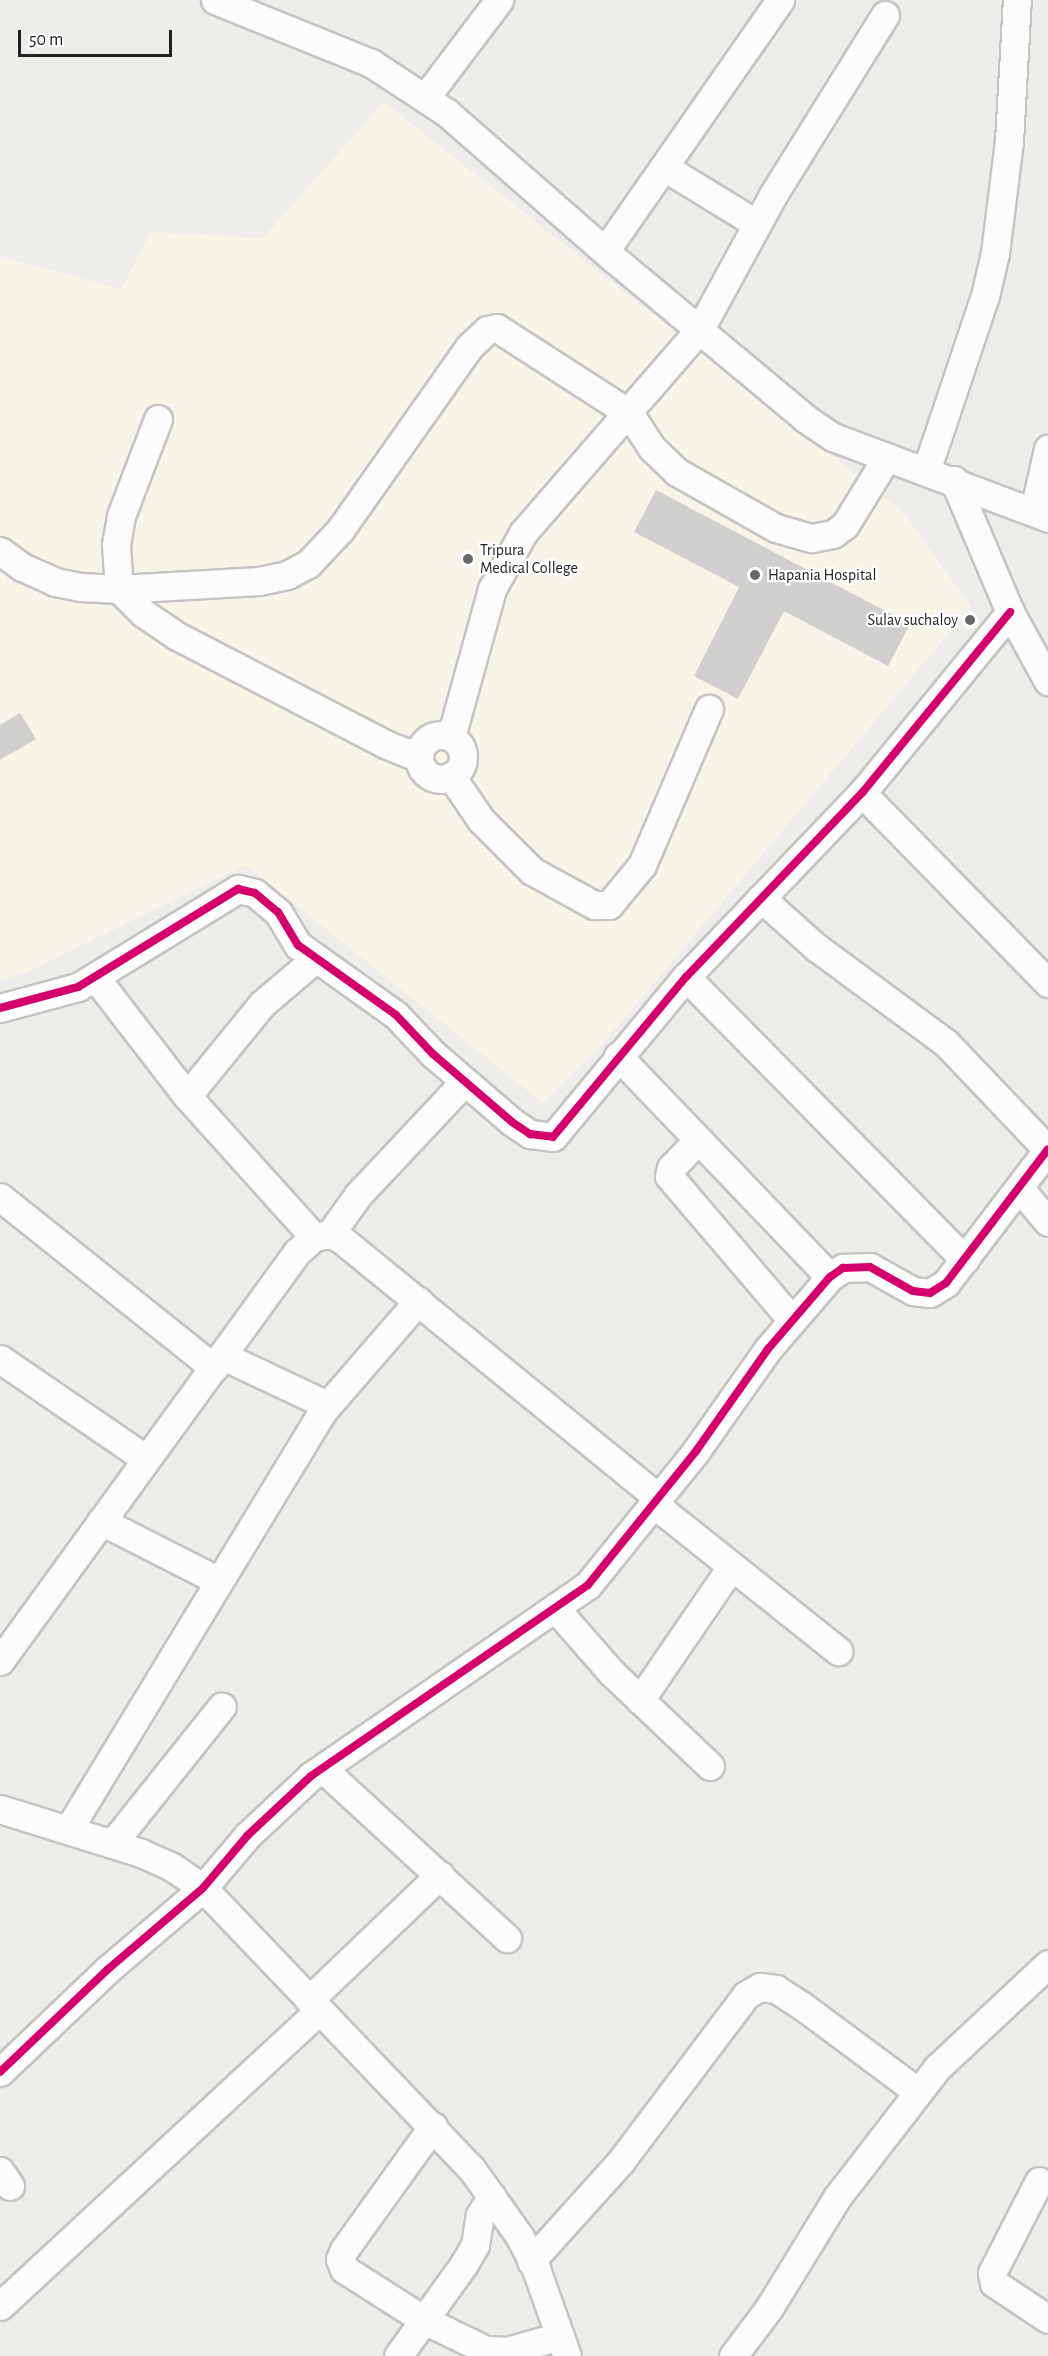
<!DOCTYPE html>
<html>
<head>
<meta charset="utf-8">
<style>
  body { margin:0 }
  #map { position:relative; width:1048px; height:2356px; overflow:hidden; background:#efedea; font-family:"Alegreya Sans",sans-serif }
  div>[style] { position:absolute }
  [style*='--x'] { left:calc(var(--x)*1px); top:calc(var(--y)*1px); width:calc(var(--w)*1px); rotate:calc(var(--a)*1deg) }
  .education>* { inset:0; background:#f6f5e8 }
  .building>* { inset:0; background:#d1cfcd }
  .roads { filter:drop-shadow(2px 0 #c5c4c2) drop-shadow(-2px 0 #c5c4c2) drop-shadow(0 2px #c5c4c2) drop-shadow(0 -2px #c5c4c2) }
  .minor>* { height:27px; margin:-13.5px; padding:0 13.5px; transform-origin:13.5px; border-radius:13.5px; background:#fdfcfc }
  .minor>.ring { margin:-13.5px; padding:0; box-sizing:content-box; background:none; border:27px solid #fdfcfc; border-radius:50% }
  .cycleway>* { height:8px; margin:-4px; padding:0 4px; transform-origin:4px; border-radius:4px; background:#d6006c }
  .dots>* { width:16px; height:16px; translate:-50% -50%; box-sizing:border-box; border:3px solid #fff; border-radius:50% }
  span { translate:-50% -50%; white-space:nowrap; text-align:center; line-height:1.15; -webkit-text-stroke:4.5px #fff; paint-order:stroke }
  .poi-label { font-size:16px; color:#212121 }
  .left { translate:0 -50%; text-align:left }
  .right { translate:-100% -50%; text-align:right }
  .scale { position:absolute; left:18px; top:30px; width:154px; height:27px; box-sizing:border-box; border:3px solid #212121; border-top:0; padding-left:8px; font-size:18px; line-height:21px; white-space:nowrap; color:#212121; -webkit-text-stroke:4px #fff; paint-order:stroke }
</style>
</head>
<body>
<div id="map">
  <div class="education">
    <i style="clip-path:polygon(384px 102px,903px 512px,971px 607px,599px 1048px,543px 1103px,246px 865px,23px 974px,0 980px,0 256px,121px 289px,151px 232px,263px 238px)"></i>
  </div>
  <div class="building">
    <i style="clip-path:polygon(656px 490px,910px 624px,888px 666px,784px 611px,738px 699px,694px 676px,739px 587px,634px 532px)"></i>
    <i style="clip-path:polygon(20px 713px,36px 739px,0 760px,0 725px)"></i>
  </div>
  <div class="roads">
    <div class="minor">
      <i style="--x:215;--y:0;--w:168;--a:22"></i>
      <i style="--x:371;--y:63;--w:90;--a:33.2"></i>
      <i style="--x:446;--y:112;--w:222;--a:41.2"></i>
      <i style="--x:613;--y:258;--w:251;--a:39.8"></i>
      <i style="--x:806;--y:419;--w:32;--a:34"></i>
      <i style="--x:833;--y:437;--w:230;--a:20.6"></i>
      <i style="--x:425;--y:98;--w:123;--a:-52.9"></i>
      <i style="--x:664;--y:167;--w:109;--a:31.5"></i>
      <i style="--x:605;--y:251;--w:306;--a:-55.1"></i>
      <i style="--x:158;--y:419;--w:104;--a:110.9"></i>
      <i style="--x:121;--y:516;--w:29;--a:100"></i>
      <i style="--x:116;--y:545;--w:44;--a:86.1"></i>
      <i style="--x:119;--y:589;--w:34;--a:45"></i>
      <i style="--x:143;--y:613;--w:41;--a:34.1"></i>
      <i style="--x:177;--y:636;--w:234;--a:27.4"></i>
      <i style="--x:385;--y:744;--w:27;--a:22"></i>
      <i style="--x:410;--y:754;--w:9;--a:-6"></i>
      <i style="--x:926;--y:471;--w:185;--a:-71.4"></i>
      <i style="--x:985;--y:296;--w:44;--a:-76.9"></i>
      <i style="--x:995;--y:253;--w:113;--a:-82.9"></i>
      <i style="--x:1009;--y:141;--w:141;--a:-86.8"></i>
      <i style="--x:954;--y:480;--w:143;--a:67"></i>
      <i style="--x:1010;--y:612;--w:79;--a:61.2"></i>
      <i style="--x:1034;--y:511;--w:64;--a:-77.3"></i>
      <i style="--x:0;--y:551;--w:27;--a:36"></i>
      <i style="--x:22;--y:567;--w:36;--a:24"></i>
      <i style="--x:55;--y:582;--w:25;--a:11"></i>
      <i style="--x:80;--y:587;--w:39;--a:3"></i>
      <i style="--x:119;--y:589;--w:140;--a:-3.3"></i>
      <i style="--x:259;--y:581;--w:29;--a:-12"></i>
      <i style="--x:287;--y:575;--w:24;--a:-28"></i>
      <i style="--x:308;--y:564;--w:47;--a:-46.7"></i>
      <i style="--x:340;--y:530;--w:224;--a:-54.8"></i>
      <i style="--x:469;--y:347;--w:25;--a:-43"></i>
      <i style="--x:487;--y:330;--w:10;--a:-11"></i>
      <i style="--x:497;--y:328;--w:157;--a:32.8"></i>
      <i style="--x:629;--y:413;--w:42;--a:56.7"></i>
      <i style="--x:652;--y:448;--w:35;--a:44"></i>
      <i style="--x:677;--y:472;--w:114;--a:29.5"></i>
      <i style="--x:776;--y:528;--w:37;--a:16"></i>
      <i style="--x:812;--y:538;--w:21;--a:-11"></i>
      <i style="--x:833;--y:534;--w:15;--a:-37"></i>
      <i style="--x:845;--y:525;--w:80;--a:-58.3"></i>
      <i class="ring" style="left:419px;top:735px;width:17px;height:17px"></i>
      <i style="--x:451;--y:737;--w:154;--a:-74.5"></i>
      <i style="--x:492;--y:589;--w:64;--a:-61"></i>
      <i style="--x:523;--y:533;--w:270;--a:-49.1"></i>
      <i style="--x:700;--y:329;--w:153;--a:-61.4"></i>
      <i style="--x:773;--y:195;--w:212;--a:-58.1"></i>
      <i style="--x:451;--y:776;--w:53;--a:55.7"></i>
      <i style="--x:481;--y:820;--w:72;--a:45"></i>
      <i style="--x:532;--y:871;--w:71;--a:28.7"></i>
      <i style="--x:594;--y:905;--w:15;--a:0"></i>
      <i style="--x:609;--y:905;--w:52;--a:-50.5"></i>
      <i style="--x:642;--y:865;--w:170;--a:-66.8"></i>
      <i style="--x:862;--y:793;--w:266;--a:45.6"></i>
      <i style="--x:761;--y:898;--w:75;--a:41.8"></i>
      <i style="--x:817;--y:948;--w:160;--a:36.4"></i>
      <i style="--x:946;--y:1043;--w:148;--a:46.4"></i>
      <i style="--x:95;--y:977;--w:150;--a:52.3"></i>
      <i style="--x:187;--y:1096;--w:190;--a:48"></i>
      <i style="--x:686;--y:977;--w:397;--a:45.4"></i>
      <i style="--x:0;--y:1008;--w:81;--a:-15.1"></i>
      <i style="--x:78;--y:987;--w:188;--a:-31.5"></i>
      <i style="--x:238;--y:889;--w:17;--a:13"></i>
      <i style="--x:255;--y:893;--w:30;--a:40"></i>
      <i style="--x:278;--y:912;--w:39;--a:59"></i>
      <i style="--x:298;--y:945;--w:120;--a:35.5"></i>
      <i style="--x:396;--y:1015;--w:54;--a:46.5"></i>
      <i style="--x:433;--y:1054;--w:104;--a:40.7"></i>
      <i style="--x:512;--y:1122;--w:22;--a:34"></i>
      <i style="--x:530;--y:1134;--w:23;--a:7"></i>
      <i style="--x:553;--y:1137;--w:208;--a:-50.3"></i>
      <i style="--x:686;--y:977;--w:255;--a:-46.3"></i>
      <i style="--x:862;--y:793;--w:234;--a:-50.7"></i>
      <i style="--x:618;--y:1056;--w:306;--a:46.2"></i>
      <i style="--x:187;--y:1096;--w:119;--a:-50.8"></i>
      <i style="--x:262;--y:1004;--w:71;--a:-40.4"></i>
      <i style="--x:697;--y:1141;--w:37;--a:134"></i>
      <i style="--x:671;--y:1168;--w:8;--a:104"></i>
      <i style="--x:669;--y:1176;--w:189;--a:49.5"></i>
      <i style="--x:1020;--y:1189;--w:43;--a:49.7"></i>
      <i style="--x:0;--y:1197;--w:274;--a:38.6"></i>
      <i style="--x:330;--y:1234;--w:48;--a:-54.3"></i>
      <i style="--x:358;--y:1195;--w:155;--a:-46.8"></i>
      <i style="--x:223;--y:1356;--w:115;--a:25.2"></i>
      <i style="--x:0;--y:1359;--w:177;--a:34.4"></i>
      <i style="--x:654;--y:1504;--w:236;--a:38.6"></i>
      <i style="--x:101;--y:1521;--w:130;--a:27"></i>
      <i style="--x:555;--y:1608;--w:86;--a:48.8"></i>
      <i style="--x:612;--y:1673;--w:135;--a:43.5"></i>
      <i style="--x:0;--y:1661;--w:505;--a:-54.01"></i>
      <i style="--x:297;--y:1252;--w:23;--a:-41"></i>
      <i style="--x:314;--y:1237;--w:16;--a:-11"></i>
      <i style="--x:330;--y:1234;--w:12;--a:24"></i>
      <i style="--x:341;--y:1239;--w:410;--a:39.2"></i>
      <i style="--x:640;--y:1700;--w:161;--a:-55.6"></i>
      <i style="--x:323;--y:1769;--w:250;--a:42.6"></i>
      <i style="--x:0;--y:1809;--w:148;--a:17.3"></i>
      <i style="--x:141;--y:1853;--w:34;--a:24"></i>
      <i style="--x:172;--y:1867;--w:37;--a:34"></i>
      <i style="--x:203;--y:1888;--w:388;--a:46.3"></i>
      <i style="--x:471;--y:2168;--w:85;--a:54.6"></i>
      <i style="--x:520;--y:2237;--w:36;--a:63"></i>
      <i style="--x:536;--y:2269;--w:92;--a:70.4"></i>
      <i style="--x:68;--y:1830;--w:489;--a:-58.7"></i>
      <i style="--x:322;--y:1412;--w:147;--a:-49.1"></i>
      <i style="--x:112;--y:1844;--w:176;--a:-51.4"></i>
      <i style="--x:309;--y:2000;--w:181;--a:-43.7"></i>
      <i style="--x:0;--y:2072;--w:148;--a:-43.6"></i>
      <i style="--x:107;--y:1970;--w:126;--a:-40.5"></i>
      <i style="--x:203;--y:1888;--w:70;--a:-49.7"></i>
      <i style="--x:248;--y:1835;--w:86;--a:-43.1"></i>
      <i style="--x:311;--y:1776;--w:336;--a:-34.6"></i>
      <i style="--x:588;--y:1585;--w:172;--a:-51.1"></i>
      <i style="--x:696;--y:1451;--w:125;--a:-54.8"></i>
      <i style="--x:768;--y:1349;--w:95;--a:-49.3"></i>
      <i style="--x:830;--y:1277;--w:16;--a:-35"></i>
      <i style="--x:843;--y:1268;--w:27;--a:-2"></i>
      <i style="--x:870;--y:1267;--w:49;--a:29.2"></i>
      <i style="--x:913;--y:1291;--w:17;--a:7"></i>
      <i style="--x:930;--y:1293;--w:19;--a:-32"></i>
      <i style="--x:946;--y:1283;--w:168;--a:-52.7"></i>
      <i style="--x:433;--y:2126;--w:153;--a:125.7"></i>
      <i style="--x:344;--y:2250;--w:10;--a:114"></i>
      <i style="--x:340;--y:2259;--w:11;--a:68"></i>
      <i style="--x:344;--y:2269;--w:95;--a:32.5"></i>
      <i style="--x:424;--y:2320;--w:69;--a:25.8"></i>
      <i style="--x:486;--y:2350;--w:21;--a:3"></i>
      <i style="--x:507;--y:2351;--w:55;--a:-15.8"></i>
      <i style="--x:0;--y:2171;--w:18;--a:56"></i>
      <i style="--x:1039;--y:2181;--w:103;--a:117.1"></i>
      <i style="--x:992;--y:2273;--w:10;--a:79"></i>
      <i style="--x:994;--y:2283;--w:65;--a:33.7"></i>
      <i style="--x:531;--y:2261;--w:135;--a:-48"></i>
      <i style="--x:621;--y:2161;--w:208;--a:-53"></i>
      <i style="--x:746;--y:1995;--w:16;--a:-30"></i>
      <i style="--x:760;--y:1987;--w:16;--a:7"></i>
      <i style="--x:776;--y:1989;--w:30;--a:33"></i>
      <i style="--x:801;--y:2005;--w:146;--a:36.6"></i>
      <i style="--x:0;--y:2306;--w:434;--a:-42.8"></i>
      <i style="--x:398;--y:2356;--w:113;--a:-54.3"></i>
      <i style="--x:464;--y:2264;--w:22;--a:-60"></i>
      <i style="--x:475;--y:2245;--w:30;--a:-81"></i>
      <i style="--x:480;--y:2215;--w:22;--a:-58"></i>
      <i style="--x:733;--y:2356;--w:60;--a:-53.1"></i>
      <i style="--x:769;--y:2308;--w:132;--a:-58.4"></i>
      <i style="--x:838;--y:2196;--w:162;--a:-52.3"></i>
      <i style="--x:937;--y:2068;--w:152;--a:-43.1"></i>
    </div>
  </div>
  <div class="cycleway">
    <i style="--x:0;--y:1008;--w:81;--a:-15.1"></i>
    <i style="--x:78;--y:987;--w:188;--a:-31.5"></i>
    <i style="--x:238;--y:889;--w:17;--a:13"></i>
    <i style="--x:255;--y:893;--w:30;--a:40"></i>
    <i style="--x:278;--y:912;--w:39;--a:59"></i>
    <i style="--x:298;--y:945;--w:120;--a:35.5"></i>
    <i style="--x:396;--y:1015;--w:54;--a:46.5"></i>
    <i style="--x:433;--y:1054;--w:104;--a:40.7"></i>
    <i style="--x:512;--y:1122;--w:22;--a:34"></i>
    <i style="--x:530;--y:1134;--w:23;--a:7"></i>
    <i style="--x:553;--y:1137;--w:208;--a:-50.3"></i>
    <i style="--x:686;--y:977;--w:255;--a:-46.3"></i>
    <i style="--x:862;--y:793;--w:234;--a:-50.7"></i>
    <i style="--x:0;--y:2072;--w:148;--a:-43.6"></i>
    <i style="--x:107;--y:1970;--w:126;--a:-40.5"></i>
    <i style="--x:203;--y:1888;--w:70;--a:-49.7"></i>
    <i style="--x:248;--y:1835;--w:86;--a:-43.1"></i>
    <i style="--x:311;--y:1776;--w:336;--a:-34.6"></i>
    <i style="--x:588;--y:1585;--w:172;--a:-51.1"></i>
    <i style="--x:696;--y:1451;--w:125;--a:-54.8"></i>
    <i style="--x:768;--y:1349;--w:95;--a:-49.3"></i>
    <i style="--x:830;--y:1277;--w:16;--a:-35"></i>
    <i style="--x:843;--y:1268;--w:27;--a:-2"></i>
    <i style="--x:870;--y:1267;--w:49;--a:29.2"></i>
    <i style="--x:913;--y:1291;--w:17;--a:7"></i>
    <i style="--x:930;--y:1293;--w:19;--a:-32"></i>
    <i style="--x:946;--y:1283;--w:168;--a:-52.7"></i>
  </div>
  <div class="dots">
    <i style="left:468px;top:559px;background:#696867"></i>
    <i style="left:755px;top:575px;background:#696867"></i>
    <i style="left:970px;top:620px;background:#696867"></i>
  </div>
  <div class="poi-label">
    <span class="left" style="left:480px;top:559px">Tripura<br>Medical College</span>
    <span class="left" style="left:768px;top:575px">Hapania Hospital</span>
    <span class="right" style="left:958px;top:620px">Sulav suchaloy</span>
  </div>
  <div class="scale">50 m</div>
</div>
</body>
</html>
